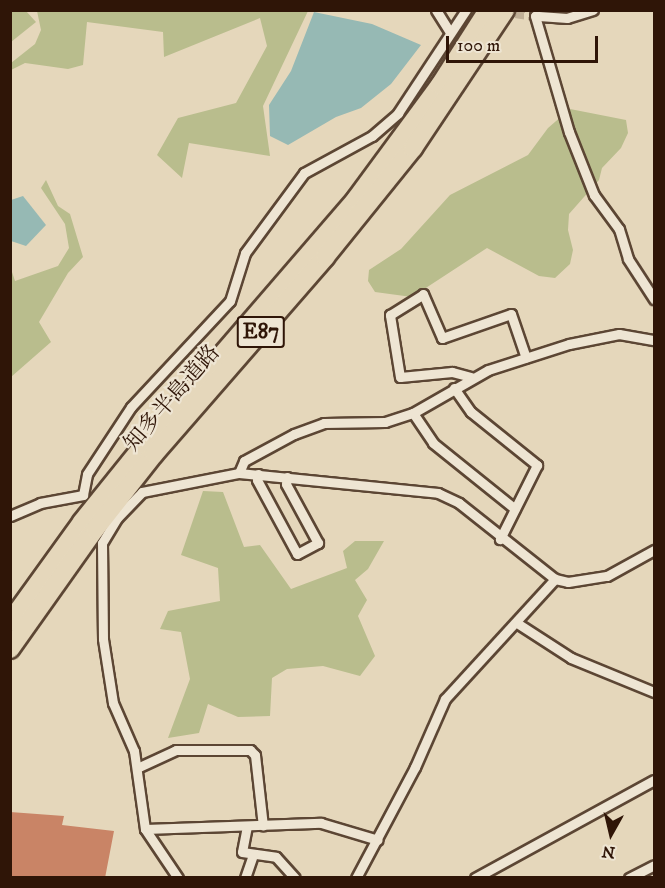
<!DOCTYPE html>
<html>
<head>
<meta charset="utf-8">
<style>
  body { margin:0 }
  #map { position:relative; width:665px; height:888px; overflow:hidden; background:#e5d7bb; font-family:"IM FELL DW Pica","Noto Serif JP",serif }
  div>[style] { position:absolute }
  [style*='--x'] { left:calc(var(--x)*1px); top:calc(var(--y)*1px); width:calc(var(--w)*1px); rotate:calc(var(--a)*1deg) }
  .green>* { inset:0; background:#b9bd8d }
  .water>* { inset:0; background:#96b9b4 }
  .building>* { inset:0; background:#c98466 }
  .minor-tunnel>* { height:9px; margin-top:-4.5px; transform-origin:0; background:repeating-linear-gradient(90deg,#c1b097 0 9px,transparent 0 13.5px) }
  .roads { filter:drop-shadow(2px 0 #5c4634) drop-shadow(-2px 0 #5c4634) drop-shadow(0 2px #5c4634) drop-shadow(0 -2px #5c4634) }
  .minor>* { height:9px; margin:-4.5px; padding:0 4.5px; transform-origin:4.5px; border-radius:4.5px; background:#eee5d3 }
  .motorway>* { height:18px; margin:-9px; padding:0 9px; transform-origin:9px; border-radius:9px; background:#e5d7bb }
  span { translate:-50% -50%; white-space:nowrap; text-align:center; line-height:1.15; -webkit-text-stroke:4.5px #eee5d3; paint-order:stroke }
  .shield-label span { padding:2px 4px; background:#eee5d3; border:2px solid; border-radius:4px; -webkit-text-stroke-width:0 }
  .shield-label { font-size:21px; color:#2f1507; font-weight:700 }
  .street-label { font-size:22px; color:#2f1507 }
  .frame { position:absolute; inset:0; border:12px solid #2f1507; pointer-events:none }
  .north { position:absolute; left:581px; top:804px; width:60px; height:60px; -webkit-text-stroke:4px #eee5d3; paint-order:stroke; rotate:188deg; font-size:16px; font-weight:700; line-height:24px; text-align:center; color:#2f1507 }
  .north::after { content:''; display:block; margin:auto; width:21px; height:27px; background:#2f1507; clip-path:polygon(50% 0,100% 100%,50% 72%,0 100%) }
  .scale { position:absolute; left:446px; top:36px; width:152px; height:27px; box-sizing:border-box; border:3px solid #2f1507; border-top:0; padding-left:8px; font-size:18px; line-height:21px; white-space:nowrap; color:#2f1507; -webkit-text-stroke:4px #eee5d3; paint-order:stroke }
</style>
</head>
<body>
<div id="map">
  <div class="green">
    <i style="clip-path:polygon(11px 10px,26px 11px,36px 22px,11px 42px)"></i>
    <i style="clip-path:polygon(37px 11px,308px 11px,263px 106px,270px 156px,189px 143px,182px 178px,157px 155px,178px 118px,236px 103px,267px 46px,260px 18px,164px 57px,163px 32px,87px 22px,83px 65px,68px 69px,25px 63px,11px 70px,11px 63px,35px 44px,41px 30px)"></i>
    <i style="clip-path:polygon(570px 109px,626px 120px,628px 133px,621px 148px,602px 168px,599px 180px,569px 214px,568px 230px,573px 250px,570px 264px,555px 278px,539px 276px,487px 248px,412px 297px,375px 292px,368px 281px,369px 270px,401px 249px,450px 195px,528px 155px,548px 128px)"></i>
    <i style="clip-path:polygon(46px 180px,58px 206px,70px 214px,83px 257px,68px 273px,39px 322px,51px 342px,11px 377px,11px 269px,15px 281px,58px 266px,69px 248px,65px 224px,41px 188px)"></i>
    <i style="clip-path:polygon(203px 491px,223px 492px,244px 547px,260px 545px,291px 589px,347px 568px,343px 551px,355px 541px,384px 541px,368px 569px,355px 580px,367px 600px,358px 616px,375px 656px,360px 676px,323px 666px,287px 669px,272px 678px,270px 716px,238px 717px,208px 704px,199px 733px,168px 738px,190px 679px,181px 632px,160px 629px,168px 611px,220px 601px,218px 568px,181px 555px)"></i>
  </div>
  <div class="water">
    <i style="clip-path:polygon(314px 12px,372px 24px,421px 45px,391px 84px,361px 108px,336px 117px,288px 145px,270px 136px,269px 105px,291px 71px)"></i>
    <i style="clip-path:polygon(23px 196px,46px 225px,26px 246px,11px 241px,11px 200px)"></i>
  </div>
  <div class="building">
    <i style="clip-path:polygon(10px 812px,64px 816px,62px 825px,114px 831px,105px 878px,10px 878px)"></i>
  </div>
  <div class="minor-tunnel">
    <i style="--x:502;--y:11;--w:33;--a:9"></i>
  </div>
  <div class="roads">
    <div class="minor">
      <i style="--x:436;--y:10;--w:25;--a:58"></i>
      <i style="--x:593;--y:10;--w:27;--a:163"></i>
      <i style="--x:567;--y:18;--w:32;--a:-176"></i>
      <i style="--x:535;--y:16;--w:121;--a:73.7"></i>
      <i style="--x:569;--y:132;--w:68;--a:68.4"></i>
      <i style="--x:594;--y:195;--w:42;--a:53.7"></i>
      <i style="--x:619;--y:229;--w:31;--a:73"></i>
      <i style="--x:628;--y:259;--w:48;--a:57"></i>
      <i style="--x:471;--y:377;--w:20;--a:-165"></i>
      <i style="--x:452;--y:372;--w:52;--a:174.5"></i>
      <i style="--x:400;--y:377;--w:63;--a:-99.2"></i>
      <i style="--x:390;--y:315;--w:39;--a:-32"></i>
      <i style="--x:423;--y:294;--w:48;--a:66.6"></i>
      <i style="--x:442;--y:338;--w:73;--a:-19.2"></i>
      <i style="--x:511;--y:314;--w:46;--a:71.2"></i>
      <i style="--x:454;--y:388;--w:29;--a:55"></i>
      <i style="--x:471;--y:412;--w:85;--a:38.8"></i>
      <i style="--x:537;--y:465;--w:83;--a:116.6"></i>
      <i style="--x:413;--y:413;--w:36;--a:56"></i>
      <i style="--x:433;--y:443;--w:105;--a:38.8"></i>
      <i style="--x:239;--y:473;--w:13;--a:-67"></i>
      <i style="--x:244;--y:461;--w:57;--a:-28.4"></i>
      <i style="--x:294;--y:434;--w:32;--a:-20"></i>
      <i style="--x:324;--y:423;--w:61;--a:-0.9"></i>
      <i style="--x:385;--y:422;--w:29;--a:-18"></i>
      <i style="--x:413;--y:413;--w:86;--a:-29.8"></i>
      <i style="--x:488;--y:370;--w:85;--a:-17.8"></i>
      <i style="--x:569;--y:344;--w:51;--a:-11.3"></i>
      <i style="--x:619;--y:334;--w:36;--a:10"></i>
      <i style="--x:258;--y:474;--w:6;--a:99"></i>
      <i style="--x:257;--y:480;--w:84;--a:61.6"></i>
      <i style="--x:297;--y:554;--w:24;--a:-28"></i>
      <i style="--x:318;--y:543;--w:67;--a:-118.5"></i>
      <i style="--x:286;--y:484;--w:7;--a:-82"></i>
      <i style="--x:10;--y:516;--w:33;--a:-23"></i>
      <i style="--x:40;--y:503;--w:44;--a:-10.5"></i>
      <i style="--x:83;--y:495;--w:21;--a:-79"></i>
      <i style="--x:87;--y:474;--w:80;--a:-56.7"></i>
      <i style="--x:131;--y:407;--w:145;--a:-47"></i>
      <i style="--x:230;--y:301;--w:50;--a:-72.6"></i>
      <i style="--x:245;--y:253;--w:99;--a:-53.6"></i>
      <i style="--x:304;--y:173;--w:77;--a:-28.6"></i>
      <i style="--x:372;--y:136;--w:35;--a:-41"></i>
      <i style="--x:398;--y:113;--w:123;--a:-56.6"></i>
      <i style="--x:517;--y:623;--w:64;--a:32.9"></i>
      <i style="--x:571;--y:658;--w:90;--a:22.3"></i>
      <i style="--x:137;--y:768;--w:43;--a:-24.8"></i>
      <i style="--x:176;--y:750;--w:74;--a:0"></i>
      <i style="--x:250;--y:750;--w:7;--a:45"></i>
      <i style="--x:255;--y:755;--w:71;--a:83.6"></i>
      <i style="--x:247;--y:826;--w:26;--a:101"></i>
      <i style="--x:242;--y:852;--w:34;--a:8"></i>
      <i style="--x:276;--y:857;--w:28;--a:48"></i>
      <i style="--x:145;--y:829;--w:176;--a:-2"></i>
      <i style="--x:321;--y:823;--w:59;--a:16.6"></i>
      <i style="--x:178;--y:878;--w:59;--a:-124"></i>
      <i style="--x:145;--y:829;--w:79;--a:-98"></i>
      <i style="--x:134;--y:751;--w:52;--a:-113.6"></i>
      <i style="--x:113;--y:703;--w:65;--a:-98.9"></i>
      <i style="--x:103;--y:639;--w:96;--a:-90.6"></i>
      <i style="--x:102;--y:543;--w:29;--a:-59"></i>
      <i style="--x:117;--y:518;--w:36;--a:-46"></i>
      <i style="--x:142;--y:492;--w:99;--a:-11.1"></i>
      <i style="--x:239;--y:473;--w:200;--a:5.7"></i>
      <i style="--x:438;--y:493;--w:23;--a:25"></i>
      <i style="--x:459;--y:503;--w:122;--a:38.4"></i>
      <i style="--x:555;--y:579;--w:13;--a:13"></i>
      <i style="--x:568;--y:582;--w:39;--a:-9"></i>
      <i style="--x:607;--y:576;--w:54;--a:-29"></i>
      <i style="--x:245;--y:878;--w:24;--a:-71"></i>
      <i style="--x:356;--y:878;--w:126;--a:-62"></i>
      <i style="--x:415;--y:767;--w:74;--a:-66.2"></i>
      <i style="--x:445;--y:699;--w:163;--a:-47.5"></i>
      <i style="--x:475;--y:878;--w:204;--a:-28.7"></i>
      <i style="--x:629;--y:878;--w:28;--a:-27"></i>
    </div>
    <div class="motorway">
      <i style="--x:10;--y:622;--w:123;--a:-54.2"></i>
      <i style="--x:82;--y:522;--w:99;--a:-51.2"></i>
      <i style="--x:144;--y:445;--w:325;--a:-49.2"></i>
      <i style="--x:356;--y:199;--w:142;--a:-53.6"></i>
      <i style="--x:440;--y:85;--w:89;--a:-57.4"></i>
      <i style="--x:10;--y:649;--w:147;--a:-54.7"></i>
      <i style="--x:95;--y:529;--w:95;--a:-51.8"></i>
      <i style="--x:154;--y:454;--w:261;--a:-49"></i>
      <i style="--x:325;--y:257;--w:140;--a:-51.1"></i>
      <i style="--x:413;--y:148;--w:166;--a:-56.3"></i>
    </div>
  </div>
  <div class="shield-label">
    <span style="left:261px;top:332px">E87</span>
  </div>
  <div class="street-label">
    <span style="left:172px;top:398px;rotate:-49deg">知多半島道路</span>
  </div>
  <div class="frame"></div>
  <div class="north">N</div>
  <div class="scale">100 m</div>
</div>
</body>
</html>
